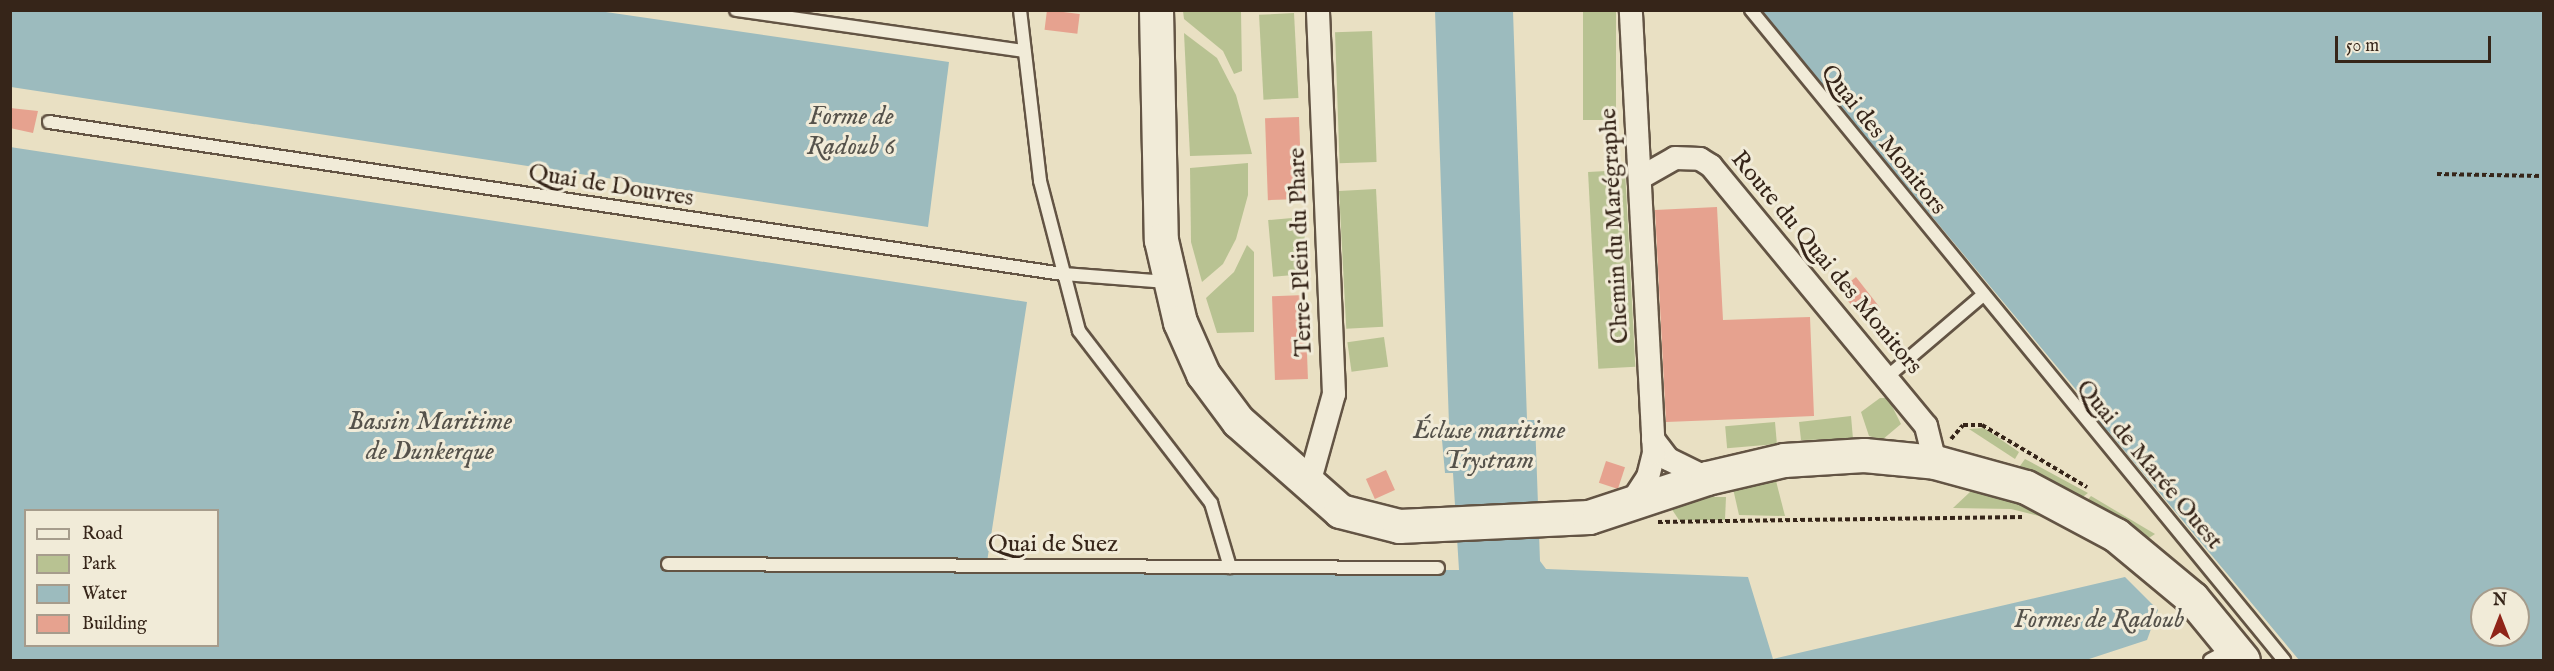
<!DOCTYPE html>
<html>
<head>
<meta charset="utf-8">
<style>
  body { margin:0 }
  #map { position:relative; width:2554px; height:671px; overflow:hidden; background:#e9e0c3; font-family:"IM FELL English",serif }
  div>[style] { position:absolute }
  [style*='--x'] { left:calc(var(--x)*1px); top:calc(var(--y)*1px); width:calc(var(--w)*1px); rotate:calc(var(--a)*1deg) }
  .green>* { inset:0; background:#b8c292; transform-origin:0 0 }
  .water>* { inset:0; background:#9cbbbe }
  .building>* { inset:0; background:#e6a28f; transform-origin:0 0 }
  .path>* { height:4px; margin-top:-2px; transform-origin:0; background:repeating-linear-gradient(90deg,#362519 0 4.5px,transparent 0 7.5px) }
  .roads { filter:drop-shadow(2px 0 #635444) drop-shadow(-2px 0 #635444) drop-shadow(0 2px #635444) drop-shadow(0 -2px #635444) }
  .lane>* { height:12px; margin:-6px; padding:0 6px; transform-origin:6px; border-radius:6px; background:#f1ebd8 }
  .street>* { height:22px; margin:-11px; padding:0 11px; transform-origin:11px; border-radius:11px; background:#f1ebd8 }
  .secondary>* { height:33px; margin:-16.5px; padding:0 16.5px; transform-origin:16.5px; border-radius:16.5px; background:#f1ebd8 }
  span { translate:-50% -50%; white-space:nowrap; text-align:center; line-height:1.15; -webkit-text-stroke:6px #f1ebd8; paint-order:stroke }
  .street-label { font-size:24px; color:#362519 }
  .water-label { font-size:26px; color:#55524b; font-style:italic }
  .frame { position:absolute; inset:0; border:12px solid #362519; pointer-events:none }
  .legend { position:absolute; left:24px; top:509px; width:195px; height:138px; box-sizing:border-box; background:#f1ebd8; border:2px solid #a69c8c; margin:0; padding:8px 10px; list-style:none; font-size:18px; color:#362519 }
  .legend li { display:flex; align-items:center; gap:12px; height:30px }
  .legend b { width:30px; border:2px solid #a69c8c }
  .north { position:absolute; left:2470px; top:587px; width:60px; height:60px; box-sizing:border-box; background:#f1ebd8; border:2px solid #a69c8c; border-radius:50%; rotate:0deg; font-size:16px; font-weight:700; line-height:24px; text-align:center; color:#362519 }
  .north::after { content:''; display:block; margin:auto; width:21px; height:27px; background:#8f2418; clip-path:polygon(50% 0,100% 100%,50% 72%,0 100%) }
  .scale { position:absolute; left:2335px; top:36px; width:156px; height:27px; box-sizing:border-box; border:3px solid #362519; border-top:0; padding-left:8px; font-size:18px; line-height:21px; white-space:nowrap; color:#362519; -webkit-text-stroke:4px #f1ebd8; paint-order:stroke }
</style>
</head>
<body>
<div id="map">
  <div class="green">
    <i style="clip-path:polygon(1183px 11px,1241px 11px,1242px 71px,1234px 74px,1223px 51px,1184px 19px)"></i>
    <i style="left:1583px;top:11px;width:33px;height:109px"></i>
    <i style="left:1294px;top:13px;width:85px;height:35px;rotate:87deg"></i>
    <i style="left:1372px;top:31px;width:131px;height:37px;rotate:88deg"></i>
    <i style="clip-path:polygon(1184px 33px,1217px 58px,1236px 95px,1252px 154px,1190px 156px)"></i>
    <i style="clip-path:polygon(1248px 163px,1248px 195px,1236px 239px,1223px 264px,1202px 282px,1191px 242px,1190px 168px)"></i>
    <i style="left:1625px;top:170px;width:197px;height:37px;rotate:87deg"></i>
    <i style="left:1376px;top:189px;width:138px;height:37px;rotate:87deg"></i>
    <i style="left:1303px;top:217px;width:57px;height:35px;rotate:85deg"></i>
    <i style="clip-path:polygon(1247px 245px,1254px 252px,1254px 332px,1217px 333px,1206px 298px,1234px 272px)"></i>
    <i style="left:1384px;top:337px;width:30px;height:37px;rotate:82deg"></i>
    <i style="clip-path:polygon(1880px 398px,1888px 398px,1901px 424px,1882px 440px,1869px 436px,1861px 412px)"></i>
    <i style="clip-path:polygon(1851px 416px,1853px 439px,1801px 440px,1799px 422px)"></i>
    <i style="left:1775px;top:422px;width:22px;height:50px;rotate:85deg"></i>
    <i style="clip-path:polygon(1984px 428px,2019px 452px,2015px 459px,1969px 429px)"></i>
    <i style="clip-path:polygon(2025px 459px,2088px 493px,2079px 500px,2020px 466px)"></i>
    <i style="clip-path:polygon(1775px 477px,1785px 516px,1739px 515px,1732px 484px)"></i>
    <i style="clip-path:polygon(1997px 490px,2063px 522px,2011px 509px,1953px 508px,1970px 492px)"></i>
    <i style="clip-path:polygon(2091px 496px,2155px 534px,2146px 540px,2084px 504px)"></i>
    <i style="clip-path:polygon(1686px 497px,1726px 497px,1725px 520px,1679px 520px,1671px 508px)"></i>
  </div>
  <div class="water">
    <i style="clip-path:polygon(599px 11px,949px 62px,928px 227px,11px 87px,11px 11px)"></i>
    <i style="clip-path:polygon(evenodd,1435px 11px,1513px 11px,1527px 420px,1535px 420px,1540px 561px,1546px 569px,1748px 577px,1773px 659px,2125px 577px,2158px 610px,2147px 640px,2086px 660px,11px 660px,10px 147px,1027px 302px,987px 562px,677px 556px,662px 559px,661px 569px,1459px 570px,1453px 473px,1445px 473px,1441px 429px,1449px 425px,1435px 11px,26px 510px,218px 510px,218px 646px,26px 646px,26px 510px)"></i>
    <i style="clip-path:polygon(evenodd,1761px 11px,2543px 11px,2543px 660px,2299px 660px,2108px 431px,2105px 433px,2089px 413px,2093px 410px,1761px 11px,2482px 599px,2518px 599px,2518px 635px,2482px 635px,2482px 599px)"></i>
  </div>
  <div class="building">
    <i style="left:1047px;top:10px;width:33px;height:20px;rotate:7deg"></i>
    <i style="clip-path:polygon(10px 108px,38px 111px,33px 133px,10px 128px)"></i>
    <i style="left:1299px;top:117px;width:82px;height:34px;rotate:88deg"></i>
    <i style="clip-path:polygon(1717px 207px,1723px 320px,1810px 317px,1814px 416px,1666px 422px,1655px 210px)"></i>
    <i style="left:1856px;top:277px;width:39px;height:21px;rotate:52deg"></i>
    <i style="left:1305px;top:295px;width:84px;height:33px;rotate:88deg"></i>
    <i style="left:1606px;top:461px;width:20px;height:23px;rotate:18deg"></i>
    <i style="left:1386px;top:470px;width:22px;height:22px;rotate:66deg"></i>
  </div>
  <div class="path">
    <i style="--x:2437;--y:174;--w:107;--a:1.1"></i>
    <i style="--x:1951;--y:439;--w:18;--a:-49"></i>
    <i style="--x:1963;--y:425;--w:19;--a:0"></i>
    <i style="--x:1982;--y:425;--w:122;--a:30.6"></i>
    <i style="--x:1658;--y:522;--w:366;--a:-0.8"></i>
  </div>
  <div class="roads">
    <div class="lane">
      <i style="--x:736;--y:10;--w:291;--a:8.1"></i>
      <i style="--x:1020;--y:10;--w:172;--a:83.3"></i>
      <i style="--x:1040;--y:181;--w:155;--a:75.4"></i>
      <i style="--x:1079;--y:331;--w:217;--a:52.5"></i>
      <i style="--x:1211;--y:503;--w:67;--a:73.5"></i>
      <i style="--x:1751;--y:10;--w:841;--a:50.65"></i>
      <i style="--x:49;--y:122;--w:1025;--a:8.53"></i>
      <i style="--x:1063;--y:274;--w:105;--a:4.4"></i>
      <i style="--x:1887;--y:377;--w:125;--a:-40.5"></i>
      <i style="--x:668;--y:564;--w:770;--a:0.3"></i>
      <i style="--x:2210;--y:660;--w:26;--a:-28"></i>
    </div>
    <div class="street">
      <i style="--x:1640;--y:178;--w:40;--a:-29.7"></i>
      <i style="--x:1675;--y:158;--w:25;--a:2"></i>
      <i style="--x:1700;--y:159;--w:13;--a:32"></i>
      <i style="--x:1711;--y:166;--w:337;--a:50.4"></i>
      <i style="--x:1926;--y:426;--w:37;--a:76"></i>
      <i style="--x:1653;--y:439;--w:25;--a:53"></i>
      <i style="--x:1668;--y:459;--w:43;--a:26"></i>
      <i style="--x:1308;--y:487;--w:97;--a:-74.4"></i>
      <i style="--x:1334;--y:394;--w:384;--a:-92.4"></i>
      <i style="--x:1629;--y:506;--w:35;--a:-57"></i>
      <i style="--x:1648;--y:477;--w:25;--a:-76"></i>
      <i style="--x:1654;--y:453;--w:444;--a:-93"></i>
    </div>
    <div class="secondary">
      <i style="--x:1156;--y:10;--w:230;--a:88.8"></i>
      <i style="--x:1161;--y:240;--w:84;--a:77"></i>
      <i style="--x:1180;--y:322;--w:57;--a:66.1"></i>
      <i style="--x:1203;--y:374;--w:59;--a:53.3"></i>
      <i style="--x:1238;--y:421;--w:136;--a:41.4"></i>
      <i style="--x:1340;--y:511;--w:61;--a:14.3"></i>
      <i style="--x:1399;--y:526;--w:190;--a:-2.7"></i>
      <i style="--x:1589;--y:517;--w:124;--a:-18.3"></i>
      <i style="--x:1707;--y:478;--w:79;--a:-13.2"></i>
      <i style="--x:1784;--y:460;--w:80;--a:-3.6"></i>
      <i style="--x:1864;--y:455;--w:71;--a:5.6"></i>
      <i style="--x:1935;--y:462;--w:94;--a:15.4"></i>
      <i style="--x:2026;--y:487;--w:102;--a:28.1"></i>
      <i style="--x:2116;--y:535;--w:99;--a:39.7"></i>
      <i style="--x:2192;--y:598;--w:80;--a:50.6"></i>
    </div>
  </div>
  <div class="street-label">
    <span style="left:1883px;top:140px;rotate:51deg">Quai des Monitors</span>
    <span style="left:611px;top:186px;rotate:9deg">Quai de Douvres</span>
    <span style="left:1615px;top:226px;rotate:-93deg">Chemin du Marégraphe</span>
    <span style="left:1301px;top:252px;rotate:-92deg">Terre-Plein du Phare</span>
    <span style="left:1826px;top:263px;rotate:50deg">Route du Quai des Monitors</span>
    <span style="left:2149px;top:465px;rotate:50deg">Quai de Marée Ouest</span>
    <span style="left:1053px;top:545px">Quai de Suez</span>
  </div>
  <div class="water-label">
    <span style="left:851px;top:132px">Forme de<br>Radoub 6</span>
    <span style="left:430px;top:437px">Bassin Maritime<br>de Dunkerque</span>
    <span style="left:1489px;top:446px">Écluse maritime<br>Trystram</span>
    <span style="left:2099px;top:620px">Formes de Radoub</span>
  </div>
  <div class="frame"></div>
  <ul class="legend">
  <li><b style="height:8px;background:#f1ebd8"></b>Road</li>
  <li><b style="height:16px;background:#b8c292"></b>Park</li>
  <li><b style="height:16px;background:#9cbbbe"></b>Water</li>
  <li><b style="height:16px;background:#e6a28f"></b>Building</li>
  </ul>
  <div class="north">N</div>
  <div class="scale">50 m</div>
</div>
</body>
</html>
